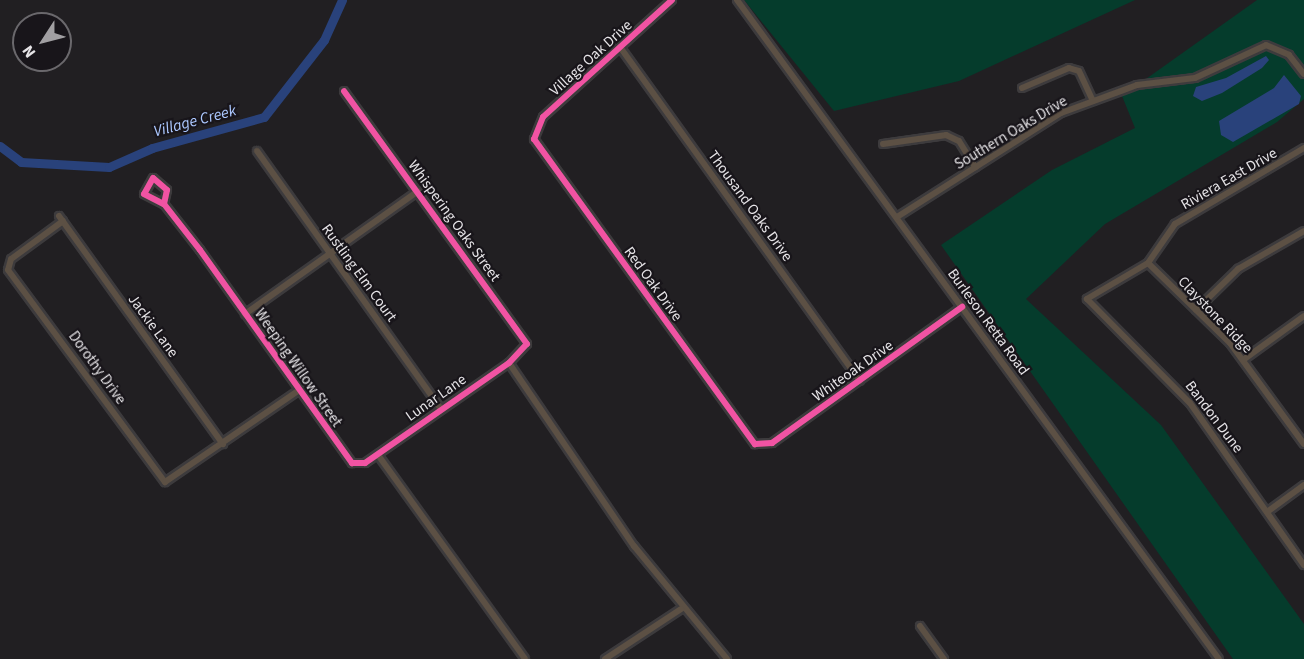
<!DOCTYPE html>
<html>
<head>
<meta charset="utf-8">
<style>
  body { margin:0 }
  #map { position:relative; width:1304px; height:659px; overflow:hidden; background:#211f22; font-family:"Source Sans 3",sans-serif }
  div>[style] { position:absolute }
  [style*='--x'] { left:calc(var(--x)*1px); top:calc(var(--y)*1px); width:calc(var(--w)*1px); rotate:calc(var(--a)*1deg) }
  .green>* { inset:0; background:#053c2c }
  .water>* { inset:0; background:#29427b }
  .river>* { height:9px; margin:-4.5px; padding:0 4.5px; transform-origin:4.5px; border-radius:4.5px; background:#29427b }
  .roads { filter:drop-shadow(2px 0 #3d3b3d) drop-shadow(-2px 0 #3d3b3d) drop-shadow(0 2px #3d3b3d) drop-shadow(0 -2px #3d3b3d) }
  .minor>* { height:6px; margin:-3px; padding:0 3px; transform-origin:3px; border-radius:3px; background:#5c5044 }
  .cycleway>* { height:6px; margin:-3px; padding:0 3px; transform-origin:3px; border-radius:3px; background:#f153a3 }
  span { translate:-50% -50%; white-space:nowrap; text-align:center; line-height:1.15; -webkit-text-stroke:4.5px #18151a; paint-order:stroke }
  .street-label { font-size:15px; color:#e6e4e7 }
  .water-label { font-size:16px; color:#acc8ff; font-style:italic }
  .north { position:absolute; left:12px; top:12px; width:60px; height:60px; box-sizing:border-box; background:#18151a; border:2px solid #6a686c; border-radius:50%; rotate:234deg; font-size:16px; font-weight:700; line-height:24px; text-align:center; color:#e6e4e7 }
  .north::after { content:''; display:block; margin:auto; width:21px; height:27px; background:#a19fa2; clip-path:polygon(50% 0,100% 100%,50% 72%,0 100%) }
</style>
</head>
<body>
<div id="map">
  <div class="green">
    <i style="clip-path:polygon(744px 0,1135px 0,959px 81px,834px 111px)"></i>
    <i style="clip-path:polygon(1257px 0,1304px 0,1304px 99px,1277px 122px,1105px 224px,1026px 299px,1161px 425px,1304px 624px,1304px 659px,1233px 659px,941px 245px,1052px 170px,1135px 128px,1122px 96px)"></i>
  </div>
  <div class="water">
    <i style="clip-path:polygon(1266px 56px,1269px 60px,1262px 68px,1222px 93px,1202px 101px,1193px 96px,1196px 87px,1226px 78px)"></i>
    <i style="clip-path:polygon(1284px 75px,1301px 96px,1299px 104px,1233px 142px,1221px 135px,1219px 121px,1274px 88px)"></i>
  </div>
  <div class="river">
    <i style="--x:0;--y:146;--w:26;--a:37"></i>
    <i style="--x:21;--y:162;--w:88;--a:3.3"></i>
    <i style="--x:109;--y:167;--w:47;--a:-23.8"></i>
    <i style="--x:152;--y:148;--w:116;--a:-15.5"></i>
    <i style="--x:264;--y:117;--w:98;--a:-52.1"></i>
    <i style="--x:324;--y:40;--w:44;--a:-65.8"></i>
  </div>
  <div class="roads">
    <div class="minor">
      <i style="--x:672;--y:0;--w:174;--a:137.8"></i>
      <i style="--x:543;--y:117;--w:24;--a:112"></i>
      <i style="--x:534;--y:139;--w:377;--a:54.1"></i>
      <i style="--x:755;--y:444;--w:17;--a:-3"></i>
      <i style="--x:772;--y:443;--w:234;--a:-35.6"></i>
      <i style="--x:737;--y:0;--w:816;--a:53.82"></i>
      <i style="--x:620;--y:47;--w:411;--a:54.3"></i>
      <i style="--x:1022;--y:88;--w:51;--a:-23.1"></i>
      <i style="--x:1069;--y:68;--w:10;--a:17"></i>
      <i style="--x:1079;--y:71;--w:33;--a:65"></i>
      <i style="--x:883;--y:144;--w:64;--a:-8.1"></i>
      <i style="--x:946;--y:135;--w:14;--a:25"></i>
      <i style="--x:959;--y:141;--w:31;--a:58"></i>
      <i style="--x:1304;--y:148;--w:150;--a:149.5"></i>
      <i style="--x:1175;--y:224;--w:47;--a:124.7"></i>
      <i style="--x:1148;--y:263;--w:71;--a:149.5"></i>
      <i style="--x:1087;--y:299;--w:146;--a:45.3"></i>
      <i style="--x:1190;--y:403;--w:198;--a:54.9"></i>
      <i style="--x:257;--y:151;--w:317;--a:54.5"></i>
      <i style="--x:164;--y:204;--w:14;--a:-78"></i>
      <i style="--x:167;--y:190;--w:18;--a:-139"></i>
      <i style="--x:153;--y:178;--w:18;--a:119"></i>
      <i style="--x:144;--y:194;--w:22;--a:27"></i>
      <i style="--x:164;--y:204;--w:58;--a:52"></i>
      <i style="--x:200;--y:250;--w:262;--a:54.5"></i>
      <i style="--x:352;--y:463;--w:13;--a:0"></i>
      <i style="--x:365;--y:463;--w:175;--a:-34.8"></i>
      <i style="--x:509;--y:363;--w:26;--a:-47"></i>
      <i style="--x:527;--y:344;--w:312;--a:-125.9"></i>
      <i style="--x:59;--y:216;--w:281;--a:54.3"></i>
      <i style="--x:897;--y:217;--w:194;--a:-32.4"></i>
      <i style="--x:1061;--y:113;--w:81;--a:-20.2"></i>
      <i style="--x:1137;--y:85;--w:58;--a:-6.9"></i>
      <i style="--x:1195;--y:78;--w:78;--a:-24.9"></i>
      <i style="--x:1266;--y:45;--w:25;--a:23"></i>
      <i style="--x:1289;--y:55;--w:24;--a:52"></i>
      <i style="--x:63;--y:221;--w:64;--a:143.8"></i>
      <i style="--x:11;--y:259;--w:11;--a:105"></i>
      <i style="--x:8;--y:270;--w:264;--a:53.5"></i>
      <i style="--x:165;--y:482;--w:161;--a:-34.4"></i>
      <i style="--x:1148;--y:263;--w:115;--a:44.3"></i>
      <i style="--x:1230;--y:343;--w:125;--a:53.8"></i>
      <i style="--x:1196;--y:310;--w:59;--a:-44.3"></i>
      <i style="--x:1238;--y:269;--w:76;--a:-29.9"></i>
      <i style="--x:245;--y:314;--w:212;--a:-35.4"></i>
      <i style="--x:1243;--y:360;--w:75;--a:-35.8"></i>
      <i style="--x:509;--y:363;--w:222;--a:55.7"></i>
      <i style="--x:634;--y:546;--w:146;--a:50.5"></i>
      <i style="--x:378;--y:455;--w:251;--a:54.2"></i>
      <i style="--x:1267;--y:512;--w:46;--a:-36.1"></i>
      <i style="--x:920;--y:626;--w:41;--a:54"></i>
      <i style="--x:605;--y:659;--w:91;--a:-33.3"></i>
    </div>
  </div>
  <div class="cycleway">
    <i style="--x:672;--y:0;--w:174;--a:137.8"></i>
    <i style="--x:543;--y:117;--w:24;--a:112"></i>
    <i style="--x:534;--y:139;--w:377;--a:54.1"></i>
    <i style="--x:755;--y:444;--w:17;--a:-3"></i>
    <i style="--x:772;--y:443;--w:234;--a:-35.6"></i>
    <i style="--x:164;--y:204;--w:14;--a:-78"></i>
    <i style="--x:167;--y:190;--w:18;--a:-139"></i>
    <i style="--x:153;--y:178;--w:18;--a:119"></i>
    <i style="--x:144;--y:194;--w:22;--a:27"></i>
    <i style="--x:164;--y:204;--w:58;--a:52"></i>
    <i style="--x:200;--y:250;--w:262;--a:54.5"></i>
    <i style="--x:352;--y:463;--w:13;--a:0"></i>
    <i style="--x:365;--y:463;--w:175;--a:-34.8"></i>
    <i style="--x:509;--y:363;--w:26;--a:-47"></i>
    <i style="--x:527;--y:344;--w:312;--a:-125.9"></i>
  </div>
  <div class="street-label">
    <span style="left:591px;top:58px;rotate:-42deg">Village Oak Drive</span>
    <span style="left:1011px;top:133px;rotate:-31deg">Southern Oaks Drive</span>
    <span style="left:1229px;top:179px;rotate:-30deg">Riviera East Drive</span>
    <span style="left:750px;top:206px;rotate:54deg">Thousand Oaks Drive</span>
    <span style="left:454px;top:221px;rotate:54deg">Whispering Oaks Street</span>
    <span style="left:359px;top:273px;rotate:54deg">Rustling Elm Court</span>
    <span style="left:653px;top:284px;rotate:54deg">Red Oak Drive</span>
    <span style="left:1215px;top:315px;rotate:46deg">Claystone Ridge</span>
    <span style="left:988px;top:322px;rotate:54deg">Burleson Retta Road</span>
    <span style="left:153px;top:326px;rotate:54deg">Jackie Lane</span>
    <span style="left:97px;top:368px;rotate:54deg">Dorothy Drive</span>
    <span style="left:298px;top:368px;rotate:55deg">Weeping Willow Street</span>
    <span style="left:853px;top:371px;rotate:-35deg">Whiteoak Drive</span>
    <span style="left:436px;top:398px;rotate:-35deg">Lunar Lane</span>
    <span style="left:1214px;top:417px;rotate:53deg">Bandon Dune</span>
  </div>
  <div class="water-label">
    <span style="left:195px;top:121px;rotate:-15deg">Village Creek</span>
  </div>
  <div class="north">N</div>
</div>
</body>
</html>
